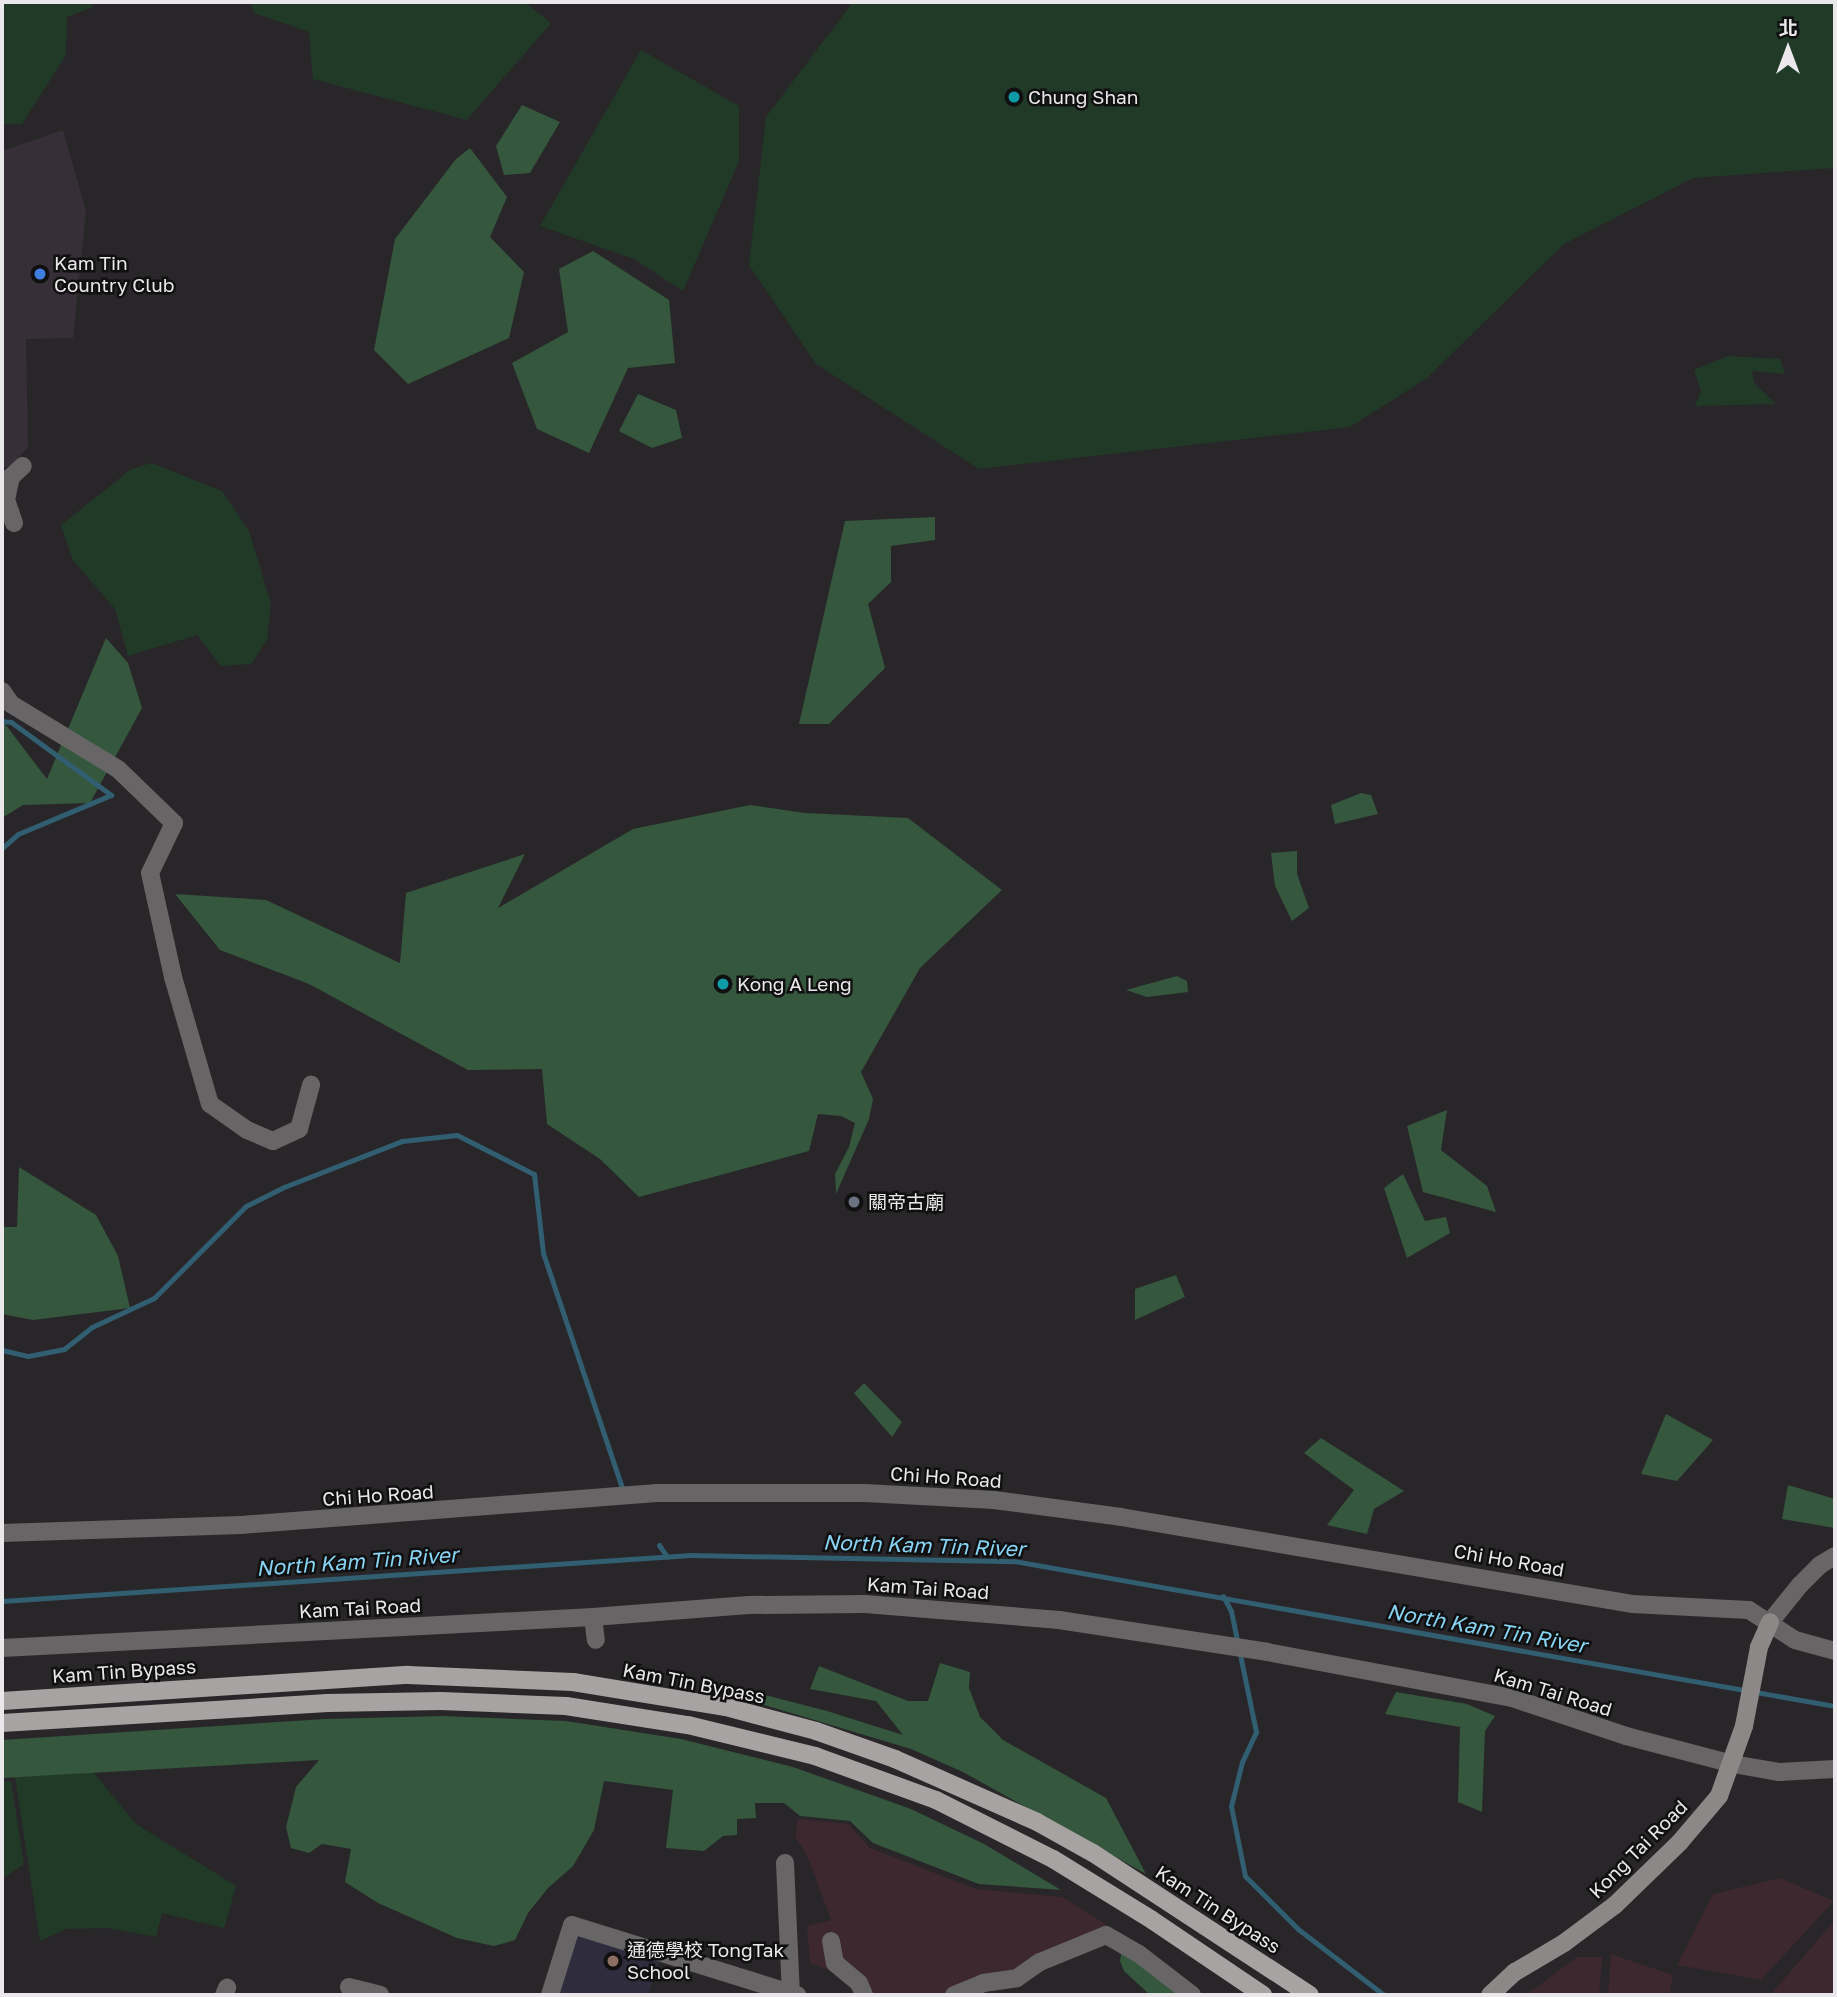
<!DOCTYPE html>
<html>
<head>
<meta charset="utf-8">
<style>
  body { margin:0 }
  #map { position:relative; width:1837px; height:1997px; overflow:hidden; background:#292629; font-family:"Golos Text","Noto Sans TC",sans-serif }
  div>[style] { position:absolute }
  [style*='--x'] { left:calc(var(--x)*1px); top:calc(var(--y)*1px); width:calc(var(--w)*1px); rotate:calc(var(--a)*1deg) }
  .built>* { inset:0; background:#362f37 }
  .industrial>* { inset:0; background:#3c282e }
  .education>* { inset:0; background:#2f2c3d }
  .green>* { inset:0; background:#203a27 }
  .forest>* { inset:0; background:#34573e }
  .stream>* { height:5px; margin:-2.5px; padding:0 2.5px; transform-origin:2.5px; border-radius:2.5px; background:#315e71 }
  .street>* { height:18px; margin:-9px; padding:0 9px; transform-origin:9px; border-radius:9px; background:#676565 }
  .secondary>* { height:18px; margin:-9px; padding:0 9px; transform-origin:9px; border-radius:9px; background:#8b8887 }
  .primary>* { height:18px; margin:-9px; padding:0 9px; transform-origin:9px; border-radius:9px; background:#a7a3a2 }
  .dots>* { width:19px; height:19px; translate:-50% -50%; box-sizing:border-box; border:4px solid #111011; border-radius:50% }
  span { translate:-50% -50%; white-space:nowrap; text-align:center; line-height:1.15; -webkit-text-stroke:5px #111011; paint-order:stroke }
  .poi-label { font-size:19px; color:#eae8ea }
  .left { translate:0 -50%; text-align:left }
  .street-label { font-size:19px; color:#eae8ea }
  .water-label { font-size:21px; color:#88d4f5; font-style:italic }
  .frame { position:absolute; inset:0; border:4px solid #eae8ea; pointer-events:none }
  .north { position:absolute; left:1753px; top:14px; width:70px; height:70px; -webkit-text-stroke:5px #111011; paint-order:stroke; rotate:0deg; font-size:19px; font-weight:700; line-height:28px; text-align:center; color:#eae8ea }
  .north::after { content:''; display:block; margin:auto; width:24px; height:32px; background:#eae8ea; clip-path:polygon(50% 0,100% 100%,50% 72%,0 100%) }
</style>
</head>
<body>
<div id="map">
  <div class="built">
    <i style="clip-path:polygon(63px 130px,86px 211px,73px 338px,26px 339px,28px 447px,9px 468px,2px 466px,2px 151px)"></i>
  </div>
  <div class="industrial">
    <i style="clip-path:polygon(798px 1819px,848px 1824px,870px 1848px,976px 1889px,1062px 1897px,1112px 1928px,1035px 1959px,1017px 1973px,978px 1979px,940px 1995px,856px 1995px,848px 1978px,810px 1963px,807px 1926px,831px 1920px,807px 1855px,795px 1836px)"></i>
    <i style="clip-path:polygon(1780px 1878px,1834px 1901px,1761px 1980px,1677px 1965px,1713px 1894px)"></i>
    <i style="clip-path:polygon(1835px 1920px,1835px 1995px,1771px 1995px,1771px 1994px)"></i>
    <i style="clip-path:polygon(1611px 1954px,1673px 1975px,1669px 1995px,1608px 1995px)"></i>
    <i style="clip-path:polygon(1577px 1957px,1602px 1957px,1599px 1995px,1526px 1995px)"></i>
  </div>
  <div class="education">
    <i style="clip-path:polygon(575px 1932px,660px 1958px,648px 1995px,555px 1995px)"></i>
  </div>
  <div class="green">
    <i style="clip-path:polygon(2px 2px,92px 2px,93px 7px,67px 17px,66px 55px,22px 124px,2px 124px)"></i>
    <i style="clip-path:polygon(251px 2px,524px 2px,551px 23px,467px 120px,313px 79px,309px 32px,254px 13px)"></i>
    <i style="clip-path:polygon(853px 2px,1835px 2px,1835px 168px,1693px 178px,1564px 244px,1427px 378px,1350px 427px,979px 469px,816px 364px,749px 265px,766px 117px)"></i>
    <i style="clip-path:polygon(641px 50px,739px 106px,739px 161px,683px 291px,634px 259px,540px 226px)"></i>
    <i style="clip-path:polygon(1728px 356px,1780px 359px,1785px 374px,1752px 371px,1755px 384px,1776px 404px,1695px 406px,1701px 391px,1694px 370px)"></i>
    <i style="clip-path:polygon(151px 463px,222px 491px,249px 531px,271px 604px,267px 640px,251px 664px,221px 666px,197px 635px,128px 656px,115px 609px,73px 560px,61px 525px,130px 470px)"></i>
    <i style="clip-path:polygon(93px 1772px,136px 1824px,236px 1886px,224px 1928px,162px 1913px,156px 1937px,108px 1928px,66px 1929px,40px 1941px,15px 1777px)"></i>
    <i style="clip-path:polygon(11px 1781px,24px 1864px,2px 1879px,2px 1782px)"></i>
  </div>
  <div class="forest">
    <i style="clip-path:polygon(522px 105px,560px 122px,530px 173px,504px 175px,496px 146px)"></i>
    <i style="clip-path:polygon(470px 148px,507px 197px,490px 237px,524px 272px,509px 338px,408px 384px,374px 350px,395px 239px,456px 159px)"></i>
    <i style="clip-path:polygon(593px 251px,669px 300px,675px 363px,628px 368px,589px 453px,537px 429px,512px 363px,568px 332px,559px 269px)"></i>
    <i style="clip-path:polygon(638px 394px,676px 410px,682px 438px,652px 448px,619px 431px)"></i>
    <i style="clip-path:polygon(935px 517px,935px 540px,891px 546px,891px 582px,868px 604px,885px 668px,829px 724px,799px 724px,845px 521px)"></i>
    <i style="clip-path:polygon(106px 638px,128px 663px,142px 708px,90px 803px,23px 805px,2px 818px,2px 720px,47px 779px)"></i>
    <i style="clip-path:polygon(1361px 793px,1371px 795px,1378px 814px,1335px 824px,1331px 805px)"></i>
    <i style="clip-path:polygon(750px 805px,805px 813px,908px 818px,1002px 890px,920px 968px,861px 1072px,873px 1099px,869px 1119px,836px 1194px,835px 1174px,849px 1147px,855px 1123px,841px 1116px,818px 1114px,809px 1151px,639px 1197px,600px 1159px,547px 1124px,542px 1069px,468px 1070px,309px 984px,220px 950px,175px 894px,266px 900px,400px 963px,406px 893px,525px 854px,498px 908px,633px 829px)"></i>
    <i style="clip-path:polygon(1297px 851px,1297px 874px,1309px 908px,1292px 921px,1275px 886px,1271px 853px)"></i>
    <i style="clip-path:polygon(1177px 976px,1187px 981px,1188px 992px,1147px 997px,1126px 990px)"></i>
    <i style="clip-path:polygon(1447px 1110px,1441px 1150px,1487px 1186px,1496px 1212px,1423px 1192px,1407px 1126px)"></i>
    <i style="clip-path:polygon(19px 1167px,96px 1215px,118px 1256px,130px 1308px,33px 1320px,2px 1314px,2px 1227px,17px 1227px)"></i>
    <i style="clip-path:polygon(1403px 1174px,1425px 1221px,1446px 1217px,1450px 1233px,1407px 1258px,1384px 1188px)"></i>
    <i style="clip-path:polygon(1176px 1275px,1185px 1297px,1135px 1320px,1135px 1289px)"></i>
    <i style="clip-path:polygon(864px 1383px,902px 1422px,892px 1437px,854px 1393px)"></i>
    <i style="clip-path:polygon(1666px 1414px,1713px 1440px,1677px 1481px,1641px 1474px)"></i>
    <i style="clip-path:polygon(1321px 1438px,1404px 1491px,1374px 1509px,1367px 1534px,1327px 1525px,1354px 1490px,1304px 1453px)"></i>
    <i style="clip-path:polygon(1788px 1485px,1835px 1499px,1835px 1528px,1782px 1519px)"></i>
    <i style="clip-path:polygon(940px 1663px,970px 1672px,969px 1688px,980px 1717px,1003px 1740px,1106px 1798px,1146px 1874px,963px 1772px,911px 1749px,728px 1694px,738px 1688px,827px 1711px,903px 1735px,876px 1701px,810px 1689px,819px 1666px,908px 1701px,928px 1701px)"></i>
    <i style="clip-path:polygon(1396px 1692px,1467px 1704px,1495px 1716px,1485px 1731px,1482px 1812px,1458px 1802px,1460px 1727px,1385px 1714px)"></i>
    <i style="clip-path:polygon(443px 1716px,566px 1721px,681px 1739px,793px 1767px,911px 1809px,984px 1844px,1061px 1890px,979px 1884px,873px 1843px,850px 1821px,800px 1816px,784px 1803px,755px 1803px,756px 1818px,737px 1819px,737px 1835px,723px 1836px,704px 1851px,666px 1848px,673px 1790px,604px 1781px,594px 1830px,573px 1866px,548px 1888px,528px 1913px,515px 1940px,494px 1946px,457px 1938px,378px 1903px,345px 1882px,351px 1849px,322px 1844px,309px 1853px,291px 1848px,286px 1827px,296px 1787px,319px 1760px,2px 1778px,2px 1740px,325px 1719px)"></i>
    <i style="clip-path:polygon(1122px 1949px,1185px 1995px,1150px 1995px,1124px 1971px,1120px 1961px)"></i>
  </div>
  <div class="stream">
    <i style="--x:2;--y:721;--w:9;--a:6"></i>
    <i style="--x:11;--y:722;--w:124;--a:36.1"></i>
    <i style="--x:2;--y:848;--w:21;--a:-41"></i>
    <i style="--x:18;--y:834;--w:101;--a:-22.8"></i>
    <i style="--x:2;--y:1350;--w:27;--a:13"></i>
    <i style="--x:28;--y:1356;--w:37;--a:-11"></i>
    <i style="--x:64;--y:1349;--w:36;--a:-38"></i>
    <i style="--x:92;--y:1327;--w:68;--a:-25.1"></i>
    <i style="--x:154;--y:1298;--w:130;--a:-45"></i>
    <i style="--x:246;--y:1206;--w:42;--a:-26.6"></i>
    <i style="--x:284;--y:1187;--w:127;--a:-21.3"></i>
    <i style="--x:402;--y:1141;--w:55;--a:-6.2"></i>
    <i style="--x:457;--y:1135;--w:86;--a:26.9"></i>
    <i style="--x:534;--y:1174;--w:80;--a:83.5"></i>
    <i style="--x:543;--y:1253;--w:251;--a:71.4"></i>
    <i style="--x:659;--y:1545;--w:14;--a:56"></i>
    <i style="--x:1223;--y:1596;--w:17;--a:62"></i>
    <i style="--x:1231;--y:1611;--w:124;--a:78.3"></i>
    <i style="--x:1256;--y:1732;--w:33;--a:115"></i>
    <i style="--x:1242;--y:1762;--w:45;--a:104"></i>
    <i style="--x:1231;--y:1806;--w:71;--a:78.7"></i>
    <i style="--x:1245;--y:1876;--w:75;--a:45"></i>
    <i style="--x:1298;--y:1929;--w:108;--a:37.5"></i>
    <i style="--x:2;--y:1601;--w:690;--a:-3.83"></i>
    <i style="--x:690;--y:1555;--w:324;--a:1.1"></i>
    <i style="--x:1014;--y:1561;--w:834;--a:10.02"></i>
  </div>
  <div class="street">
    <i style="--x:14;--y:523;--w:24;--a:-109"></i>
    <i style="--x:6;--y:500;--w:24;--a:-78"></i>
    <i style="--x:11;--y:477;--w:16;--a:-43"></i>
    <i style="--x:2;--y:691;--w:16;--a:55"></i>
    <i style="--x:11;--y:704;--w:125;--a:31.3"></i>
    <i style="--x:118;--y:769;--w:78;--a:44"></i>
    <i style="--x:174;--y:823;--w:55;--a:115.6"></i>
    <i style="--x:150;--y:873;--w:107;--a:77.5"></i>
    <i style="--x:173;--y:977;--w:132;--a:73.8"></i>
    <i style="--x:210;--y:1104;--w:45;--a:35.1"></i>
    <i style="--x:247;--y:1130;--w:28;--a:23"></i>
    <i style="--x:273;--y:1141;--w:29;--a:-25"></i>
    <i style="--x:299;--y:1129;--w:46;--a:-74.7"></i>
    <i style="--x:2;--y:1533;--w:239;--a:-1.9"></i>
    <i style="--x:241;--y:1525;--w:417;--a:-4.4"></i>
    <i style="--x:657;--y:1493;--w:208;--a:0"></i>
    <i style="--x:865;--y:1493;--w:129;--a:3.1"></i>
    <i style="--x:994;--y:1500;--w:128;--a:7.6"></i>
    <i style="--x:1121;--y:1517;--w:518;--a:9.66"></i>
    <i style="--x:1632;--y:1604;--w:117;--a:2.9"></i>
    <i style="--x:1749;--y:1610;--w:55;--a:33.1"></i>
    <i style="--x:1795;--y:1640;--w:41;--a:15.4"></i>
    <i style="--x:593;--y:1617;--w:23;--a:83"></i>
    <i style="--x:1770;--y:1622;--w:48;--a:-51"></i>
    <i style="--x:1800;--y:1585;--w:28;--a:-45"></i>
    <i style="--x:1820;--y:1565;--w:17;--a:-31"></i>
    <i style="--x:2;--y:1648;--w:592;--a:-3"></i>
    <i style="--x:593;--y:1617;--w:156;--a:-4.4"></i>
    <i style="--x:749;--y:1605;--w:116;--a:-0.5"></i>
    <i style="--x:865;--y:1604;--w:195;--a:4.7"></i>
    <i style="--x:1059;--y:1620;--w:210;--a:8.7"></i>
    <i style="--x:1267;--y:1652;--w:249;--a:10.6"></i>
    <i style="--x:1512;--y:1698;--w:120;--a:18.4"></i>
    <i style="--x:1626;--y:1736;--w:111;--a:14.7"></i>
    <i style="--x:1733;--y:1764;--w:47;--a:9.9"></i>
    <i style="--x:1779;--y:1772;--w:56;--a:-3.1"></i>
    <i style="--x:785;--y:1863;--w:130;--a:87.4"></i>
    <i style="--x:831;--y:1941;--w:22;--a:80"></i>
    <i style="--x:835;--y:1963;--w:31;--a:40"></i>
    <i style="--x:859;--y:1983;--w:13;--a:67"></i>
    <i style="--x:349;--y:1987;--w:32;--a:14"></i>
    <i style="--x:224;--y:1995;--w:8;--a:-67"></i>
    <i style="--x:550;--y:1995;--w:73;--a:-72.6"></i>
    <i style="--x:572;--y:1925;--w:236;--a:17.3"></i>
    <i style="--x:954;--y:1995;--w:31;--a:-22"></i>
    <i style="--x:983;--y:1983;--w:34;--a:-8"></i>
    <i style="--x:1017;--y:1978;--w:28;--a:-35"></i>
    <i style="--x:1040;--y:1962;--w:71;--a:-22.2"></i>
    <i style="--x:1106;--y:1935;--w:38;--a:30"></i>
    <i style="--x:1139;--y:1954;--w:67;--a:37.7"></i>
  </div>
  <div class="secondary">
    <i style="--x:1490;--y:1995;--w:34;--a:-43"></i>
    <i style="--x:1515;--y:1972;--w:57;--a:-30.6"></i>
    <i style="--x:1564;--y:1943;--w:64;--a:-36.7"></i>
    <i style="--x:1615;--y:1905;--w:91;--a:-44.1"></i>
    <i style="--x:1680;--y:1842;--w:60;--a:-49.7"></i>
    <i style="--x:1719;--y:1796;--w:74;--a:-70.3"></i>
    <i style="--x:1744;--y:1726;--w:80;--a:-79.2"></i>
    <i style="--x:1759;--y:1647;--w:27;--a:-66"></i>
  </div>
  <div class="primary">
    <i style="--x:2;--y:1701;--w:407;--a:-3.7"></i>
    <i style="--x:408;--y:1675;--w:165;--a:2.4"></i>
    <i style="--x:573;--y:1682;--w:155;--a:9.3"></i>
    <i style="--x:726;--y:1707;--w:93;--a:14.9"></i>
    <i style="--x:816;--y:1731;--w:84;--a:19.5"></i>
    <i style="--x:895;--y:1759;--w:155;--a:23.9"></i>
    <i style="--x:1037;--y:1822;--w:64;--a:29"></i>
    <i style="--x:1093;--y:1853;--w:259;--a:33.2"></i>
    <i style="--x:2;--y:1723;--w:326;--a:-3.5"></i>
    <i style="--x:327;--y:1703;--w:114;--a:-1"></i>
    <i style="--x:441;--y:1701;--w:125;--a:2.3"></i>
    <i style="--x:566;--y:1706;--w:123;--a:8.9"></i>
    <i style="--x:688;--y:1725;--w:131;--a:13.7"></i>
    <i style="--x:815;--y:1756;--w:129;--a:20"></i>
    <i style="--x:936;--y:1800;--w:131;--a:26.8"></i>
    <i style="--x:1053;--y:1859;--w:116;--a:31.6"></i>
    <i style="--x:1152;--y:1920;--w:134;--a:34"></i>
  </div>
  <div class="dots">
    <i style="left:1014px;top:97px;background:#0f9aa8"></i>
    <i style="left:40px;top:274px;background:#3f7fe0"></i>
    <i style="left:723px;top:984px;background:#0f9aa8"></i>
    <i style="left:854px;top:1202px;background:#6b7280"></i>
    <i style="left:613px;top:1961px;background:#8d6e63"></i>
  </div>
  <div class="poi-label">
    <span class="left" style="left:1028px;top:97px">Chung Shan</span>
    <span class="left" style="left:54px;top:274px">Kam Tin<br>Country Club</span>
    <span class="left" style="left:737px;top:984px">Kong A Leng</span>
    <span class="left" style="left:868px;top:1202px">關帝古廟</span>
    <span class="left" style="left:627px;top:1961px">通德學校 TongTak<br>School</span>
  </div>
  <div class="street-label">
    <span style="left:946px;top:1477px;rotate:4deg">Chi Ho Road</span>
    <span style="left:378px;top:1495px;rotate:-4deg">Chi Ho Road</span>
    <span style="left:1509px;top:1560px;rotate:10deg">Chi Ho Road</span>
    <span style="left:928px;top:1588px;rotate:4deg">Kam Tai Road</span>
    <span style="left:360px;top:1608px;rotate:-3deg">Kam Tai Road</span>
    <span style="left:124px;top:1671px;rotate:-4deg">Kam Tin Bypass</span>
    <span style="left:694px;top:1683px;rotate:11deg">Kam Tin Bypass</span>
    <span style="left:1553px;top:1692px;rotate:17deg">Kam Tai Road</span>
    <span style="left:1638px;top:1849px;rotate:-45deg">Kong Tai Road</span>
    <span style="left:1218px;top:1909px;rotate:33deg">Kam Tin Bypass</span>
  </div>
  <div class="water-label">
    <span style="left:924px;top:1545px;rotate:2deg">North Kam Tin River</span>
    <span style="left:357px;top:1561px;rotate:-4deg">North Kam Tin River</span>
    <span style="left:1487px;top:1628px;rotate:10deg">North Kam Tin River</span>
  </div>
  <div class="frame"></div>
  <div class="north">北</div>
</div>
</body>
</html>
